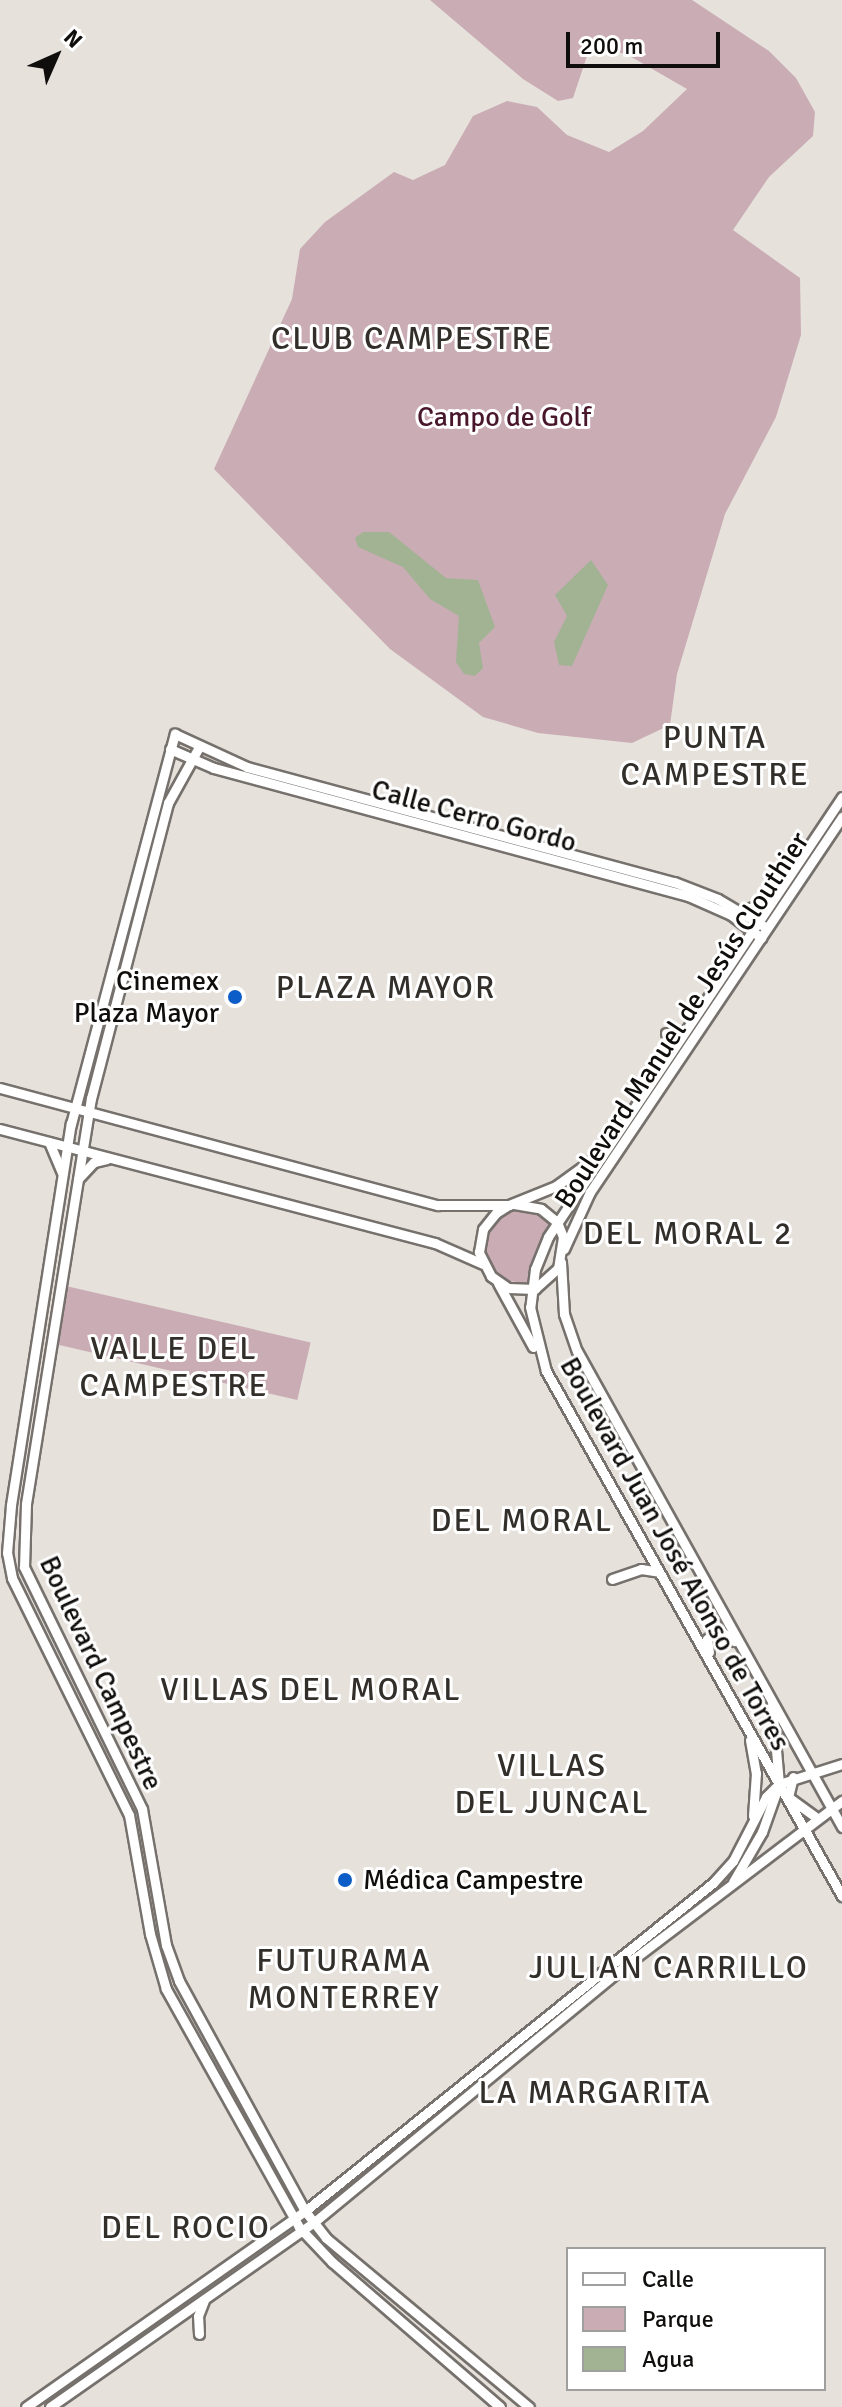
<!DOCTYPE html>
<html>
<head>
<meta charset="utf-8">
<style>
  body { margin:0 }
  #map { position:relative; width:842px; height:2407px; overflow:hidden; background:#e6e1db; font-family:Signika,sans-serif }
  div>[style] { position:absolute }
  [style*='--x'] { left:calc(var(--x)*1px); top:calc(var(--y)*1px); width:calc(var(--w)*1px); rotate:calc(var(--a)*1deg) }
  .green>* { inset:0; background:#caacb5; transform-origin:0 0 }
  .water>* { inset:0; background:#a1b393 }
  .roads { filter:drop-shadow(2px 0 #76716c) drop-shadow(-2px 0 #76716c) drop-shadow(0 2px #76716c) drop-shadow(0 -2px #76716c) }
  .major>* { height:9px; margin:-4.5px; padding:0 4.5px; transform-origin:4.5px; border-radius:4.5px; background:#fff }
  .dots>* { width:22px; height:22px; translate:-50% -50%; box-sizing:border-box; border:4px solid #fff; border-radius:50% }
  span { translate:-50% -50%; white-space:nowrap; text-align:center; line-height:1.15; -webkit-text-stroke:6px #fff; paint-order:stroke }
  .park-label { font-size:28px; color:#48172b }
  .street-label { font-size:28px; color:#100e0c }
  .poi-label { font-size:28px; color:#100e0c }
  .right { translate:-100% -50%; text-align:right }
  .left { translate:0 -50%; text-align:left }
  .quarter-label { font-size:32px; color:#322e2a; letter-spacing:2px }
  .legend { position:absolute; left:566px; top:2247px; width:260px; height:144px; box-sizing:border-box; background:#fff; border:2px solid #9f9f9e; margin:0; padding:10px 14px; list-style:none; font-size:24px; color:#100e0c }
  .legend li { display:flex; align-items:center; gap:16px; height:40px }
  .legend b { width:40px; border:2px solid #9f9f9e }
  .north { position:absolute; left:16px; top:16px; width:80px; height:80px; -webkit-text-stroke:6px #fff; paint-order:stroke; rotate:45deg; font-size:22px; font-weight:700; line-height:32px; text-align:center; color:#100e0c }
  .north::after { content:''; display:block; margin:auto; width:28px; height:36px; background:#100e0c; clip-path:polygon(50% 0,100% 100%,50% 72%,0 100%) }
  .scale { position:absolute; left:566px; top:32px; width:154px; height:36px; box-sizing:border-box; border:4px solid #100e0c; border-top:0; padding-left:10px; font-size:24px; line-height:28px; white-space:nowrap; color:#100e0c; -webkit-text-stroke:6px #fff; paint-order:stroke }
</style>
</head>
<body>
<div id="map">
  <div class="green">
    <i style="clip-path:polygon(430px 0,692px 0,769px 51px,796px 78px,815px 112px,813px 136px,769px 177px,733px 230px,800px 278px,801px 335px,776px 417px,725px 514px,677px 674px,670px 725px,632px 743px,538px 733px,483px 717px,390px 649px,214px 469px,292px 299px,300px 249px,325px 222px,394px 172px,413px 180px,445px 165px,473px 116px,507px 101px,537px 107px,567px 135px,609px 152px,643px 131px,687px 89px,628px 55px,591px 44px,573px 98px,558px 101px,523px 79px)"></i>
    <i style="clip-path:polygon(511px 1210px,538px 1212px,552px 1223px,536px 1252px,528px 1284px,503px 1280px,483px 1254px,492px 1222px)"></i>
    <i style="left:66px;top:1286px;width:251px;height:59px;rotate:13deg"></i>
  </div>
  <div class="water">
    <i style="clip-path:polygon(363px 532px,389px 532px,446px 578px,478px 580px,495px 627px,479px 643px,483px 668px,475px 676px,464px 674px,456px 662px,459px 616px,430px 599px,403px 567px,358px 547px,355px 538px)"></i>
    <i style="clip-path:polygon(591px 560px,608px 585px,572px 666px,559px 665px,554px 642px,567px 616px,555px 595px)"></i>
  </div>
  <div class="roads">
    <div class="major">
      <i style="--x:199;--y:747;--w:64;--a:119"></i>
      <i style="--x:168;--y:803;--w:305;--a:104.6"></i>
      <i style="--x:91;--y:1098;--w:411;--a:99.1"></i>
      <i style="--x:26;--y:1504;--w:63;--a:91.8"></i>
      <i style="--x:24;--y:1567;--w:269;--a:64"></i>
      <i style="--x:142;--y:1809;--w:138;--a:80"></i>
      <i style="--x:166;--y:1945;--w:38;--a:70"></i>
      <i style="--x:179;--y:1981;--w:262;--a:61.3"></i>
      <i style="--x:305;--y:2211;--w:34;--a:52"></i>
      <i style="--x:326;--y:2238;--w:264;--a:39.8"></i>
      <i style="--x:170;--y:749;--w:48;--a:23.4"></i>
      <i style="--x:214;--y:768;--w:491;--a:15.1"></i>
      <i style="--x:688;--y:896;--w:47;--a:23.8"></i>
      <i style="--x:731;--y:915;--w:38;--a:37"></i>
      <i style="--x:842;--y:797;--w:529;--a:123.75"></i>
      <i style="--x:548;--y:1237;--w:35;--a:112"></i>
      <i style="--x:535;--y:1269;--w:38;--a:97"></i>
      <i style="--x:530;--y:1307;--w:66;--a:76"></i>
      <i style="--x:546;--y:1371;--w:603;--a:60.59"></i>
      <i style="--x:742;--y:911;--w:32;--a:-20"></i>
      <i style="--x:666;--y:1033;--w:20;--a:75"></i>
      <i style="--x:0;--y:1088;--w:453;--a:15"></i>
      <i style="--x:438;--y:1205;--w:71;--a:0"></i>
      <i style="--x:0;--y:1129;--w:450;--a:14.7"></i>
      <i style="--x:435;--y:1243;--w:52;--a:23.6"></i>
      <i style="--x:49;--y:1142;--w:33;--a:67"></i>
      <i style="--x:78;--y:1179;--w:23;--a:-47"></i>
      <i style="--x:94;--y:1162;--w:13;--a:-13"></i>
      <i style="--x:514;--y:1204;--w:27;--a:10"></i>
      <i style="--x:541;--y:1209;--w:21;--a:39"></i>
      <i style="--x:557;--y:1222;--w:16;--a:68"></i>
      <i style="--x:563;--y:1237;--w:31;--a:99"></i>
      <i style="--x:558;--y:1268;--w:31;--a:138"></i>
      <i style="--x:535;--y:1289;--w:27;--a:-178"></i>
      <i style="--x:508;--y:1288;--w:21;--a:-145"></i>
      <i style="--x:491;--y:1276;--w:27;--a:-117"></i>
      <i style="--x:479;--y:1252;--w:23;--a:-80"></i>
      <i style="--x:483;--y:1229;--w:21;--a:-51"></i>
      <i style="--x:496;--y:1213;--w:15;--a:-32"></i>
      <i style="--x:509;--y:1205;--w:51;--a:-22"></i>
      <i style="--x:556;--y:1186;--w:49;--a:-35.9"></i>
      <i style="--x:564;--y:1249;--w:63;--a:-65.5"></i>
      <i style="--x:590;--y:1192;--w:452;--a:-56.1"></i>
      <i style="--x:561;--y:1262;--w:52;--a:86.7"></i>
      <i style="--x:564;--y:1314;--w:39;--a:71"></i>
      <i style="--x:577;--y:1351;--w:545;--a:60.89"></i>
      <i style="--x:498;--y:1283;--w:73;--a:61.3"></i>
      <i style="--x:612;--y:1579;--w:31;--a:-19"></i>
      <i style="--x:641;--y:1569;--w:18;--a:9"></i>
      <i style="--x:709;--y:1652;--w:13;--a:-99"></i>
      <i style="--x:707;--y:1639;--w:15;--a:-37"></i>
      <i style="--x:719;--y:1630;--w:19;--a:36"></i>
      <i style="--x:750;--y:1740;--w:34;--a:80"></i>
      <i style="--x:756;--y:1773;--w:43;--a:94"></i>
      <i style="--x:793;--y:1777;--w:21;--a:104"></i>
      <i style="--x:788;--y:1797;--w:36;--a:36"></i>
      <i style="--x:733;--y:1882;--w:58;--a:-59.9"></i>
      <i style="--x:762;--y:1832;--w:51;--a:-70.5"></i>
      <i style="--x:779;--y:1784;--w:80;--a:-95"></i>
      <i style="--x:199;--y:2334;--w:18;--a:-93"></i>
      <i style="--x:198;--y:2316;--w:17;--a:-69"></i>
      <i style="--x:26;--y:2407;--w:341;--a:-35.1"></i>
      <i style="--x:305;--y:2211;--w:523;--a:-38.8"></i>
      <i style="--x:713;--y:1883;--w:30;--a:-48"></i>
      <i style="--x:733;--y:1861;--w:72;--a:-62.7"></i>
      <i style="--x:766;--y:1797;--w:18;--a:-45"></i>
      <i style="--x:779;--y:1784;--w:66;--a:-17.6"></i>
      <i style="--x:50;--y:2407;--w:321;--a:-35"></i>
      <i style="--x:313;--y:2223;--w:417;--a:-39.5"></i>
      <i style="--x:635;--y:1958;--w:260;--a:-37.2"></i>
      <i style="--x:500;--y:2407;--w:222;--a:-139.2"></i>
      <i style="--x:332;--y:2262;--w:48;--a:-133.3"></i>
      <i style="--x:299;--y:2227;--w:273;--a:-119.2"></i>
      <i style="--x:166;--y:1989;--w:57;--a:-106.2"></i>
      <i style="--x:150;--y:1934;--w:121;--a:-100"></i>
      <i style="--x:129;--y:1815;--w:264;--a:-116.3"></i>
      <i style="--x:12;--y:1578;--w:25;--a:-101"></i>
      <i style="--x:7;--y:1553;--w:48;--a:-85.2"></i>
      <i style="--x:11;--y:1505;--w:386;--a:-81.1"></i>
      <i style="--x:71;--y:1124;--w:404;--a:-75.1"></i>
      <i style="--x:175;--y:734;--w:79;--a:24.6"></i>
      <i style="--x:247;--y:767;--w:442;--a:15.1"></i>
      <i style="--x:674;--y:882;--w:47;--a:21.1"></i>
      <i style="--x:718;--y:899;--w:57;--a:30.6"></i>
    </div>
  </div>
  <div class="dots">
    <i style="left:235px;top:997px;background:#0c5dc7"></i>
    <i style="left:345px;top:1880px;background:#0c5dc7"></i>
  </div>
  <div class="park-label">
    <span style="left:504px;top:417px">Campo de Golf</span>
  </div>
  <div class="street-label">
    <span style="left:474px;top:816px;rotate:15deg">Calle Cerro Gordo</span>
    <span style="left:682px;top:1020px;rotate:-57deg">Boulevard Manuel de Jesús Clouthier</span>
    <span style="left:675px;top:1554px;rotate:61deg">Boulevard Juan José Alonso de Torres</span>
    <span style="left:101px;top:1673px;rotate:65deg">Boulevard Campestre</span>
  </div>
  <div class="poi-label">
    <span class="right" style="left:219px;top:997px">Cinemex<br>Plaza Mayor</span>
    <span class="left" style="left:363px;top:1880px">Médica Campestre</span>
  </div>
  <div class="quarter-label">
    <span style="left:412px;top:339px">CLUB CAMPESTRE</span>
    <span style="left:715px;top:757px">PUNTA<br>CAMPESTRE</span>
    <span style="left:386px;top:988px">PLAZA MAYOR</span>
    <span style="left:688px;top:1234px">DEL MORAL 2</span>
    <span style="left:174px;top:1368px">VALLE DEL<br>CAMPESTRE</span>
    <span style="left:522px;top:1521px">DEL MORAL</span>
    <span style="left:311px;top:1690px">VILLAS DEL MORAL</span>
    <span style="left:552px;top:1785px">VILLAS<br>DEL JUNCAL</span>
    <span style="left:344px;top:1980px">FUTURAMA<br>MONTERREY</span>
    <span style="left:669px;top:1968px">JULIAN CARRILLO</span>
    <span style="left:595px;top:2093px">LA MARGARITA</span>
    <span style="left:186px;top:2228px">DEL ROCIO</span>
  </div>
  <ul class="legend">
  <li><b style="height:10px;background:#fff"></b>Calle</li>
  <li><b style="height:22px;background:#caacb5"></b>Parque</li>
  <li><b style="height:22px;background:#a1b393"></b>Agua</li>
  </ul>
  <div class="north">N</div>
  <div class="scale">200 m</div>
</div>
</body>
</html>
